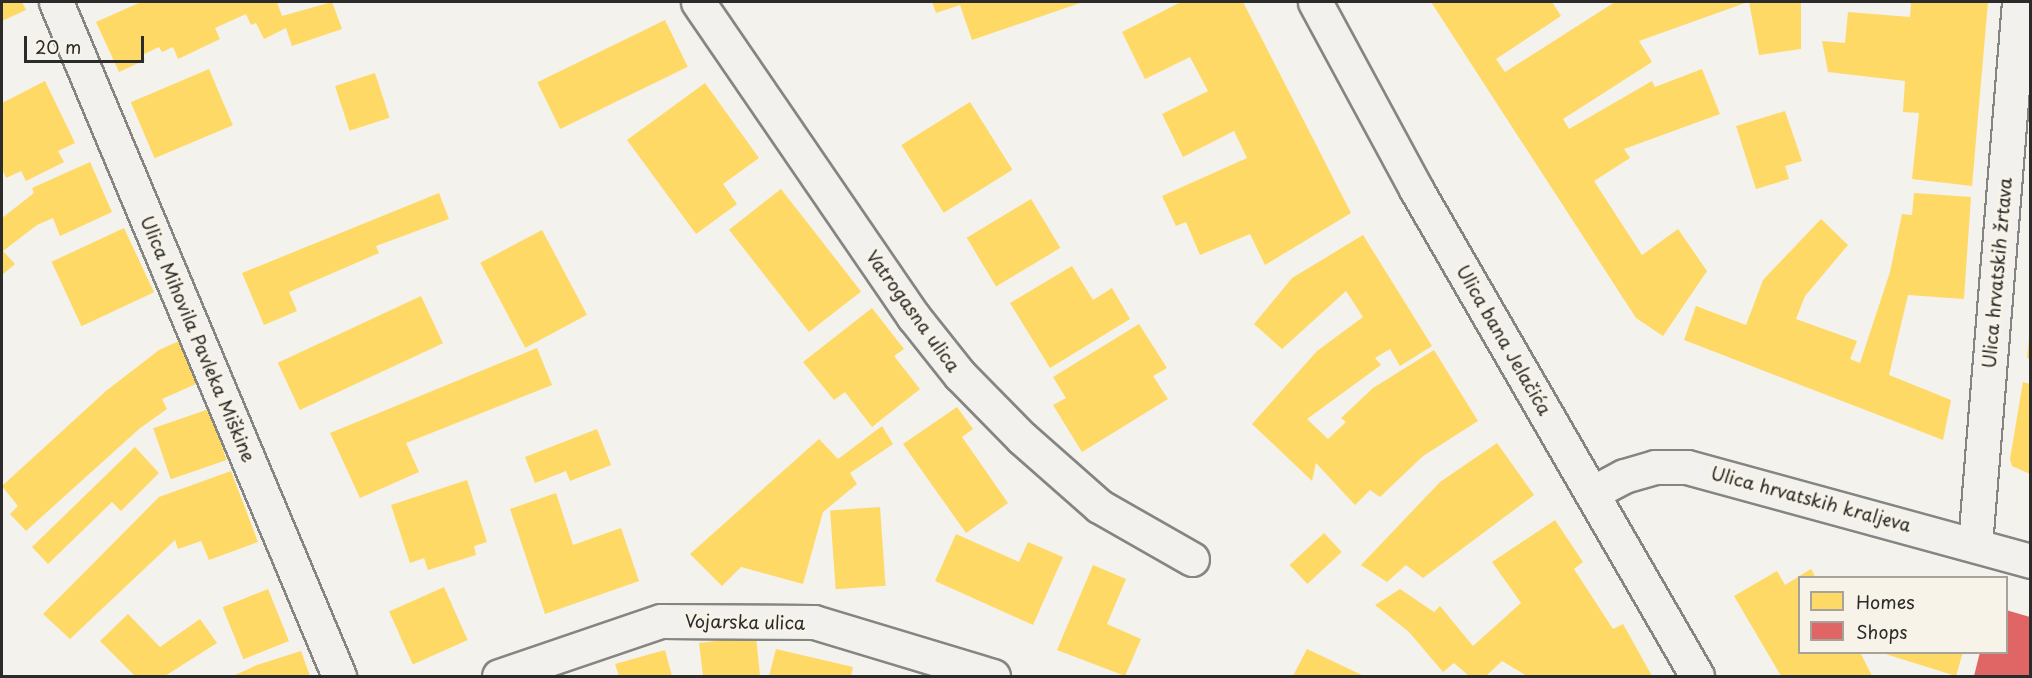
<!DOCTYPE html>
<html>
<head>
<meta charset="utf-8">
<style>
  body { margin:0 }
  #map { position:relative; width:2032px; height:678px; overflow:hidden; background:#f4f2ec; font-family:"Playpen Sans",sans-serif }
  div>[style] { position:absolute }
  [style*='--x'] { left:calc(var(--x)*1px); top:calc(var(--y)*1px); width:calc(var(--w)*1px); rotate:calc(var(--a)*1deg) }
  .homes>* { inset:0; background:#ffd966; transform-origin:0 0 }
  .shops>* { inset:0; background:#e06666 }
  .roads { filter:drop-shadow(2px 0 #858582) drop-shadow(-2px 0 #858582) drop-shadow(0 2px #858582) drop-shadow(0 -2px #858582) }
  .minor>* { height:33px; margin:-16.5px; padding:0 16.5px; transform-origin:16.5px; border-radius:16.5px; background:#f2f1ed }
  .secondary>* { height:33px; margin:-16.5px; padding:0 16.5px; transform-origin:16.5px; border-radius:16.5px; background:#f2f1ed }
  span { translate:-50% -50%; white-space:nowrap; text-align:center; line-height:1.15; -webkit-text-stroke:6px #f7f3e8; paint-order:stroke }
  .street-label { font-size:18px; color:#2b2b2b }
  .frame { position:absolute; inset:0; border:3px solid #2b2b2b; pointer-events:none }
  .legend { position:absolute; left:1798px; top:576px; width:210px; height:78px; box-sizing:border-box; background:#f7f3e8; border:2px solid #a5a39c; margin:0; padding:8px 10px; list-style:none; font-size:18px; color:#2b2b2b }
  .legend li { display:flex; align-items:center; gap:12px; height:30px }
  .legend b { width:30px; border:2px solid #a5a39c }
  .scale { position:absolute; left:24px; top:36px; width:120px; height:27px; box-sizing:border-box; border:3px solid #2b2b2b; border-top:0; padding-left:8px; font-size:18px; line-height:21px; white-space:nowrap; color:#2b2b2b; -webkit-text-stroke:4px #f7f3e8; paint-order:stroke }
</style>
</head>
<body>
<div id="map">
  <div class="homes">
    <i style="clip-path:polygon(2px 2px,22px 2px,26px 10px,2px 21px)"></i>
    <i style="clip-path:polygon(141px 2px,277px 2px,282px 16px,332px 2px,342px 29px,292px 46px,286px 28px,264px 39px,256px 23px,251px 25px,246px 14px,215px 28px,220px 39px,178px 59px,173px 47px,162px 52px,159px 47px,142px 55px,145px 60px,119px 72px,96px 22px)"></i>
    <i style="clip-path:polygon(932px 2px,1083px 2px,972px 40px,960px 5px,936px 13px)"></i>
    <i style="clip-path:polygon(1181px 2px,1243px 2px,1351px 213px,1265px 265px,1250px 234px,1200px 255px,1186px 222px,1176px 226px,1162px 196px,1247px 158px,1234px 131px,1183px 157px,1162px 114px,1208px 91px,1190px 57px,1145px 79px,1122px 32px)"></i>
    <i style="clip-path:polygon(1431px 2px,1552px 2px,1561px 16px,1496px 59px,1505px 72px,1615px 2px,1748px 2px,1639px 41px,1652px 62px,1563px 119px,1569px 129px,1652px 81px,1655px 87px,1702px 69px,1720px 114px,1624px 149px,1630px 158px,1594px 181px,1642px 255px,1678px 229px,1707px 271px,1663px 336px,1636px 318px)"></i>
    <i style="clip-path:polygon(1749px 2px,1801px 2px,1801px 49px,1759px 55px)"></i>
    <i style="clip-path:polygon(1911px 2px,1988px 2px,1972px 186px,1912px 179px,1919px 113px,1903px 112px,1905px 81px,1828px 72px,1822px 41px,1845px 43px,1848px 12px,1910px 17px)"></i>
    <i style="left:665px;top:20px;width:52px;height:142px;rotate:64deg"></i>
    <i style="left:209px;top:69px;width:61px;height:85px;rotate:67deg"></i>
    <i style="left:375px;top:73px;width:47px;height:42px;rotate:72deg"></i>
    <i style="clip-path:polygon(45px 81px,75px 143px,58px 151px,64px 162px,26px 181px,21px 171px,6px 178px,2px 168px,2px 103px)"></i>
    <i style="clip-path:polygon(705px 83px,759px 158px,723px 184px,737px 204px,696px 234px,627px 140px)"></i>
    <i style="left:970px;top:102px;width:80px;height:81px;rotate:58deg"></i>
    <i style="clip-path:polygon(1785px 111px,1802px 161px,1785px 166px,1789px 179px,1756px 189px,1736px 126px)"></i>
    <i style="clip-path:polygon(90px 162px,112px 212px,60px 236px,53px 218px,37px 225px,3px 251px,15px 264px,2px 275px,2px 218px,34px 193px,32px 188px)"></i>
    <i style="left:781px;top:189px;width:130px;height:66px;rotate:52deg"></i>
    <i style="clip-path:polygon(439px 193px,449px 219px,376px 246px,379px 253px,289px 292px,297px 311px,264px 325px,242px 273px)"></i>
    <i style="clip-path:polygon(1914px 193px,1971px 197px,1964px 299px,1908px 295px,1889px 375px,1951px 400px,1943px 440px,1684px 340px,1696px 306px,1746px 325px,1763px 280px,1821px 219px,1848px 245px,1805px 296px,1796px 319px,1857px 341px,1850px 359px,1860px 363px,1890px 272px,1902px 214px,1912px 215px)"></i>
    <i style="left:1031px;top:199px;width:57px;height:75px;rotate:59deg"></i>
    <i style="left:124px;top:228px;width:71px;height:80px;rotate:65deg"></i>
    <i style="left:542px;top:230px;width:96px;height:70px;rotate:62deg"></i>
    <i style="clip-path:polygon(1363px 235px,1432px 346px,1400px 366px,1390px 349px,1375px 358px,1381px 365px,1307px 419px,1328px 439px,1346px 422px,1341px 418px,1373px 388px,1434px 350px,1478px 421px,1423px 456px,1380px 497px,1370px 490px,1355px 505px,1316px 463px,1312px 481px,1252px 424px,1317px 351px,1363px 317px,1346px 291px,1282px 349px,1254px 324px,1292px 278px)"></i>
    <i style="clip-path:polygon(1072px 266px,1093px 300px,1112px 288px,1130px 319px,1050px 368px,1010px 303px)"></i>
    <i style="left:421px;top:296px;width:52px;height:158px;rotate:65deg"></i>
    <i style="clip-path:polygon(872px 308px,904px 349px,894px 356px,920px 389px,872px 427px,845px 392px,834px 400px,803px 362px)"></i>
    <i style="clip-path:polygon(1139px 324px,1167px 368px,1153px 376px,1168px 399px,1082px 452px,1053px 405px,1066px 398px,1053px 377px)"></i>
    <i style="clip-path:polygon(2029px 338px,2030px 338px,2030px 359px,2027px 358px)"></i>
    <i style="clip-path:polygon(179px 341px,198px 383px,162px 399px,167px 409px,139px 429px,26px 531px,10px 514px,18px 506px,2px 486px,106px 391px,159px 350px)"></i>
    <i style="clip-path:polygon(537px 348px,552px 385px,406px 443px,419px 472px,360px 498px,330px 433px)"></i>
    <i style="clip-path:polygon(2023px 382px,2030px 384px,2030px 474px,2012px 466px,2010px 459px)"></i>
    <i style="clip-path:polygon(957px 407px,973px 429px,962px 437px,1008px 503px,966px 533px,903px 444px)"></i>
    <i style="left:209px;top:409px;width:54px;height:59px;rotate:71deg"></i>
    <i style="clip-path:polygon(882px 426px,893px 444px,850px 473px,857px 484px,823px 512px,803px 584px,741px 567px,722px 586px,690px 554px,819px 439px,838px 459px)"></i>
    <i style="clip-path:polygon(597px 429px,611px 465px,570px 481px,566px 471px,535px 483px,525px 457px)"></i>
    <i style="clip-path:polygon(1497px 443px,1534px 495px,1423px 578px,1406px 565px,1387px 582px,1361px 565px,1440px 482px)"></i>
    <i style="clip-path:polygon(135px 447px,159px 473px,121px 511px,112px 502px,48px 564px,32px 547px)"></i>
    <i style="clip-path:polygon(231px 471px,258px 542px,209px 560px,201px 541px,178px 549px,175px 540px,70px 639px,43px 614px,159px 497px)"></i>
    <i style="clip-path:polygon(467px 480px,487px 542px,474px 546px,476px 555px,428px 570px,424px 558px,410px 563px,391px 505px)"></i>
    <i style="clip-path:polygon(556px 493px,573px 545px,621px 528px,639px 581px,545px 614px,510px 509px)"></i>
    <i style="left:880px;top:507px;width:79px;height:50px;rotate:86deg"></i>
    <i style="clip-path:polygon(1555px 520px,1583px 562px,1574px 569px,1613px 629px,1623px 624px,1652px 676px,1527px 676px,1502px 661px,1486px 676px,1469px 676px,1454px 663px,1443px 672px,1409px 632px,1375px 605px,1400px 589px,1434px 612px,1440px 606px,1473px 646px,1521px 603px,1492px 562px)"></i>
    <i style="left:1324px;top:533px;width:26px;height:47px;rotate:47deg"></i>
    <i style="clip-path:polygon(956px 534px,1019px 562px,1028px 542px,1063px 557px,1033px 625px,935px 581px)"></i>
    <i style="clip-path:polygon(1093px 565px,1126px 579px,1107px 624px,1141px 639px,1125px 676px,1057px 650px)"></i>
    <i style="clip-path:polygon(1811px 569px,1816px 578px,1800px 578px,1800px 652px,1860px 652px,1872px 676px,1781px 676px,1734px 596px,1777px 571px,1785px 585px)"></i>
    <i style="left:444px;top:587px;width:58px;height:60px;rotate:66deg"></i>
    <i style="left:268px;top:589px;width:56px;height:49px;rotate:68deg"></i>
    <i style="clip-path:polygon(128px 614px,160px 647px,200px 619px,217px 643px,165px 676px,135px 676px,100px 641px)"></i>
    <i style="clip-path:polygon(756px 636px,760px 676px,703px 676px,699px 643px)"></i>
    <i style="clip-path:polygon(776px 649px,853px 667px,851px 676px,769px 676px)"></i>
    <i style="clip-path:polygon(1307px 649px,1364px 676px,1293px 676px)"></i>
    <i style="clip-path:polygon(665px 650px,672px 676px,619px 676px,615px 664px)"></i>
    <i style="clip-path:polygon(301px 651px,310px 676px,233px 676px,257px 665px)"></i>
    <i style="clip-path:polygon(1879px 652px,1963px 652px,1956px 676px)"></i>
  </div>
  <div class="shops">
    <i style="clip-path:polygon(2006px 610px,2030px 617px,2030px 676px,1974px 676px,1980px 652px,2006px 652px)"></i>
  </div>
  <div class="roads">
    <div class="minor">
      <i style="--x:56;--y:2;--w:731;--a:67.22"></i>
      <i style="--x:698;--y:2;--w:381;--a:55.6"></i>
      <i style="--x:913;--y:316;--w:75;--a:51.5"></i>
      <i style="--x:960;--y:375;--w:88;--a:45.5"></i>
      <i style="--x:1022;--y:438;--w:103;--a:41.4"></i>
      <i style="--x:1099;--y:506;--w:107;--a:29.7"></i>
      <i style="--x:1592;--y:493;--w:36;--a:-28"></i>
      <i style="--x:1624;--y:476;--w:32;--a:-16"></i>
      <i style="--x:1655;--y:467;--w:32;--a:0"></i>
      <i style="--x:1687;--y:467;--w:356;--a:15.3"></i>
      <i style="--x:1975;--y:544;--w:544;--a:-85.36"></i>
      <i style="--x:499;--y:676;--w:171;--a:-18.8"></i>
      <i style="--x:661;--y:621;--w:153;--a:0.4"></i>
      <i style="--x:814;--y:622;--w:187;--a:16.8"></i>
    </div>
    <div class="secondary">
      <i style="--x:1315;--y:2;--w:213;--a:61.6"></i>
      <i style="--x:1416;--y:189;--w:562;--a:60.01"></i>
    </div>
  </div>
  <div class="street-label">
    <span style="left:1997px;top:273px;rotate:-85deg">Ulica hrvatskih žrtava</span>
    <span style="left:913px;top:311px;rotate:54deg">Vatrogasna ulica</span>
    <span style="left:198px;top:339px;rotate:67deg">Ulica Mihovila Pavleka Miškine</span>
    <span style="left:1504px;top:340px;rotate:60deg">Ulica bana Jelačića</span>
    <span style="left:1811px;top:499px;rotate:15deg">Ulica hrvatskih kraljeva</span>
    <span style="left:745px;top:622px;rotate:1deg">Vojarska ulica</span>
  </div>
  <div class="frame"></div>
  <ul class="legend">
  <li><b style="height:16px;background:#ffd966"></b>Homes</li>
  <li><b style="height:16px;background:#e06666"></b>Shops</li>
  </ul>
  <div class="scale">20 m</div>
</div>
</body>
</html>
